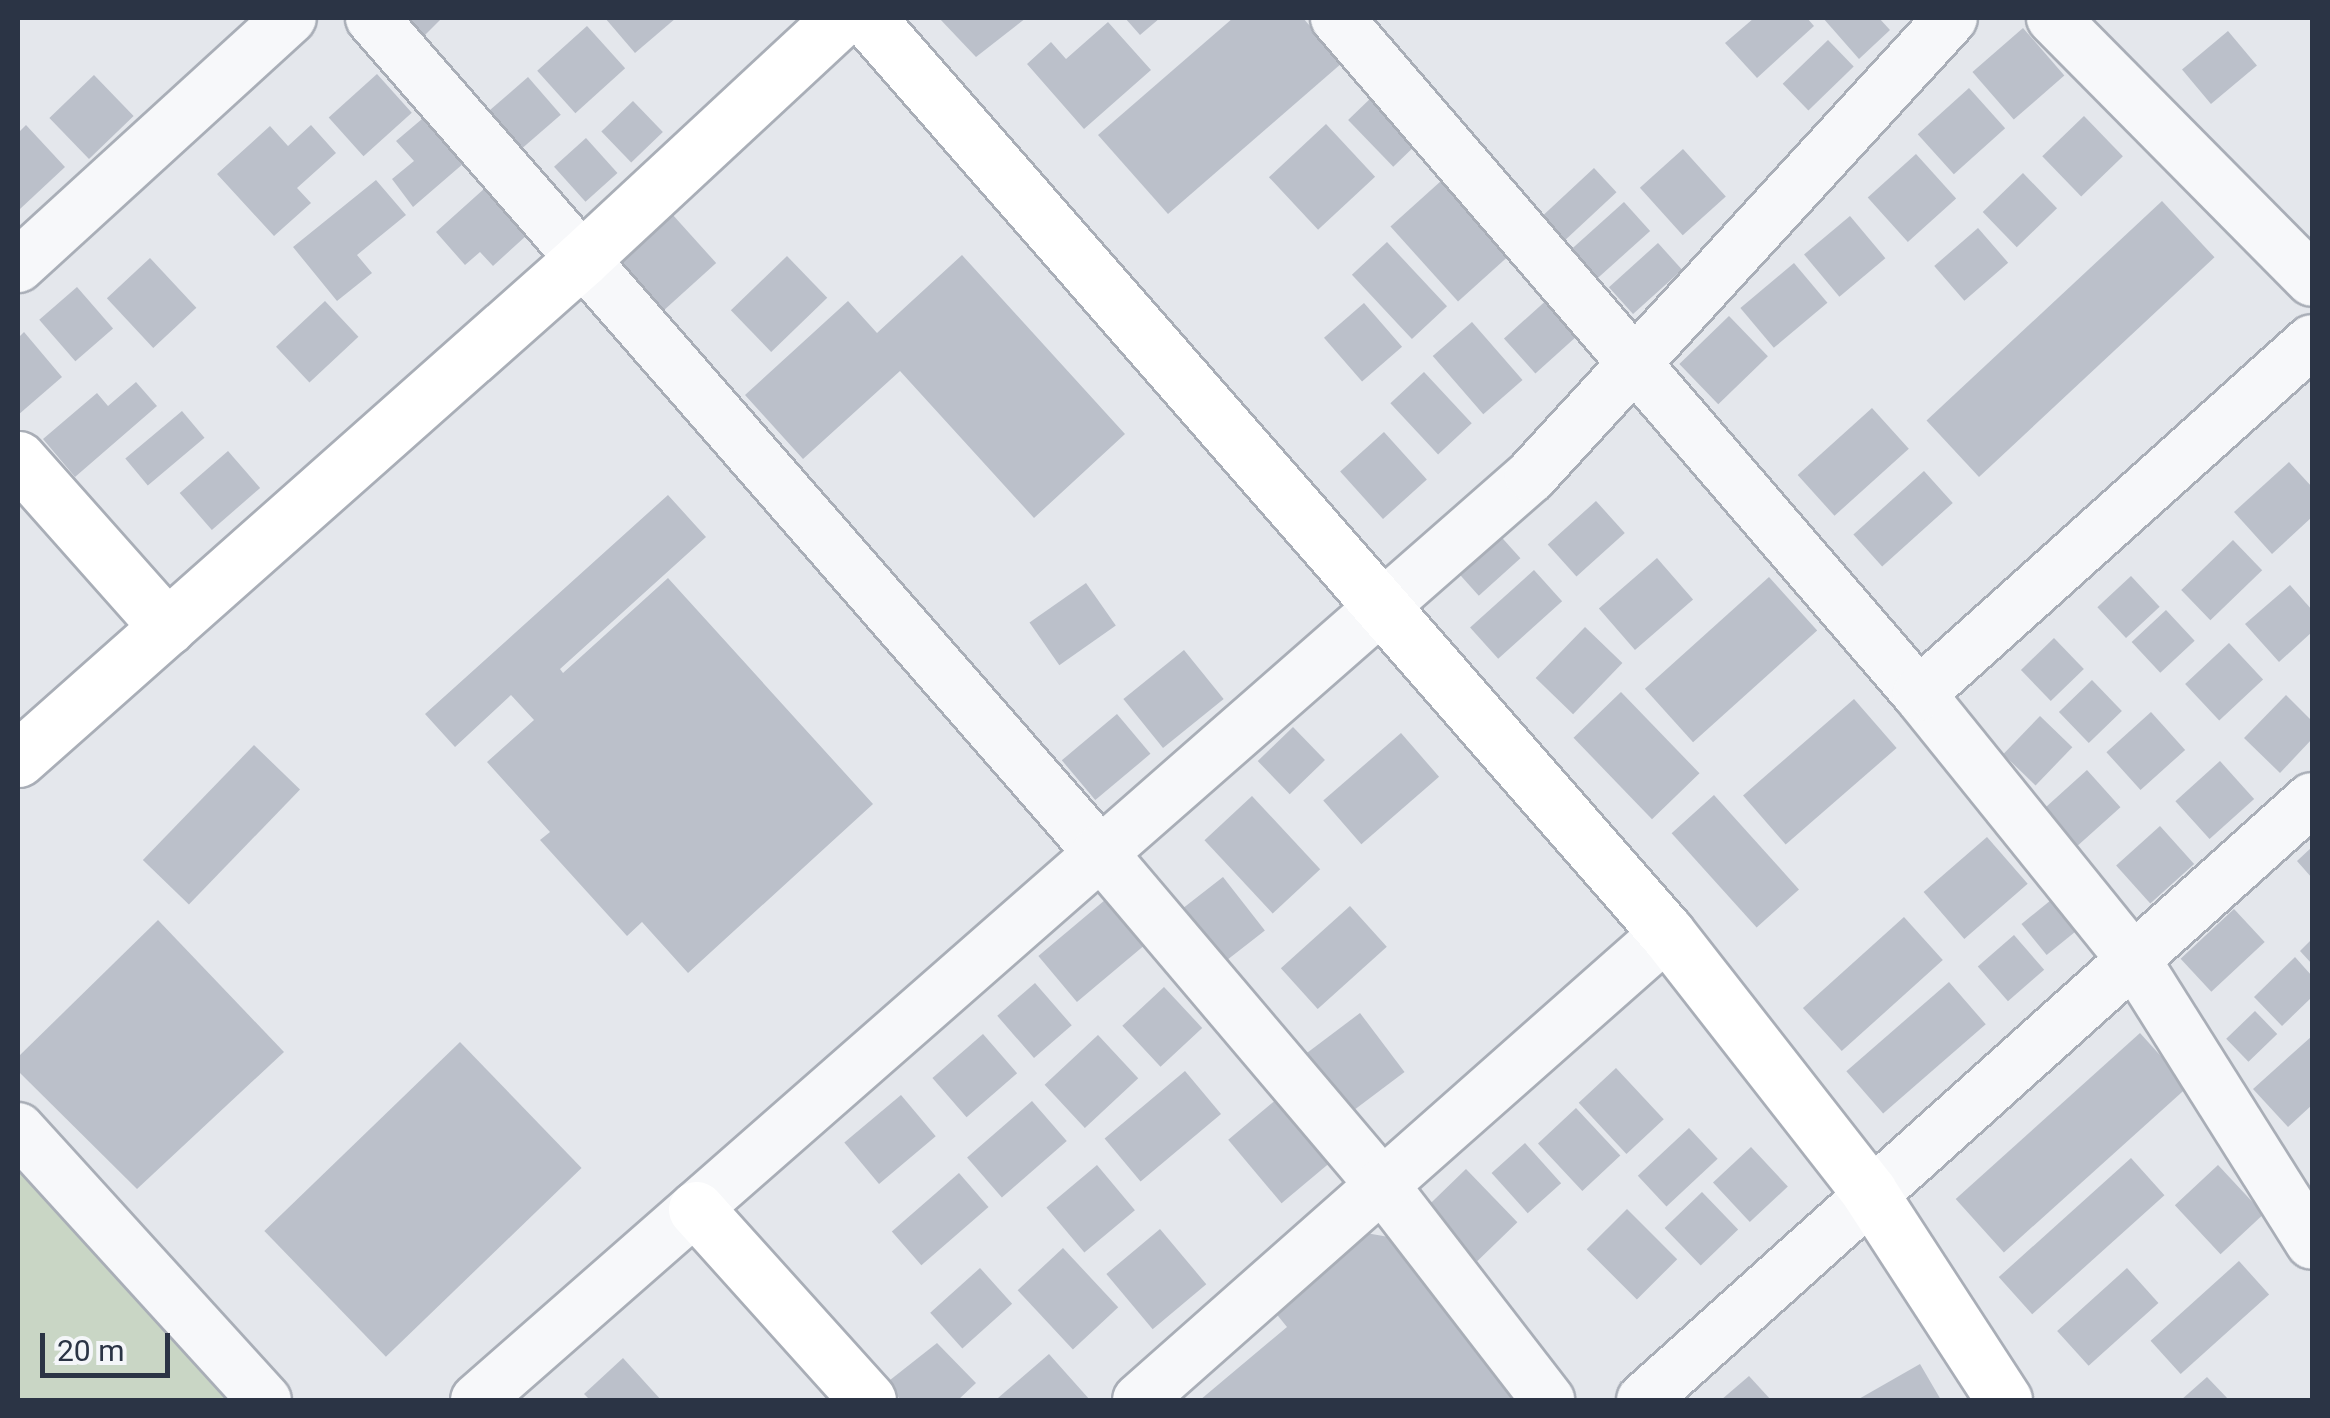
<!DOCTYPE html>
<html>
<head>
<meta charset="utf-8">
<style>
  body { margin:0 }
  #map { position:relative; width:2330px; height:1418px; overflow:hidden; background:#e4e7ec; font-family:Roboto,sans-serif }
  div>[style] { position:absolute }
  [style*='--x'] { left:calc(var(--x)*1px); top:calc(var(--y)*1px); width:calc(var(--w)*1px); rotate:calc(var(--a)*1deg) }
  .green>* { inset:0; background:#c9d6c5 }
  .building>* { inset:0; background:#bbc0ca; transform-origin:0 0 }
  .roads { filter:drop-shadow(2px 0 #a9aeb7) drop-shadow(-2px 0 #a9aeb7) drop-shadow(0 2px #a9aeb7) drop-shadow(0 -2px #a9aeb7) }
  .street>* { height:52px; margin:-26px; padding:0 26px; transform-origin:26px; border-radius:26px; background:#f7f8fa }
  .secondary>* { height:55px; margin:-27.5px; padding:0 27.5px; transform-origin:27.5px; border-radius:27.5px; background:#fff }
  span { translate:-50% -50%; white-space:nowrap; text-align:center; line-height:1.15; -webkit-text-stroke:9px #f4f6f9; paint-order:stroke }
  .frame { position:absolute; inset:0; border:20px solid #2b3445; pointer-events:none }
  .scale { position:absolute; left:40px; top:1333px; width:130px; height:45px; box-sizing:border-box; border:5px solid #2b3445; border-top:0; padding-left:12px; font-size:30px; line-height:35px; white-space:nowrap; color:#2b3445; -webkit-text-stroke:8px #f4f6f9; paint-order:stroke }
</style>
</head>
<body>
<div id="map">
  <div class="green">
    <i style="clip-path:polygon(18px 1149px,242px 1400px,18px 1400px)"></i>
  </div>
  <div class="building">
    <i style="clip-path:polygon(403px 18px,442px 18px,423px 37px)"></i>
    <i style="clip-path:polygon(605px 18px,676px 18px,635px 53px)"></i>
    <i style="clip-path:polygon(939px 18px,1026px 18px,976px 57px)"></i>
    <i style="clip-path:polygon(1125px 18px,1160px 18px,1140px 35px)"></i>
    <i style="clip-path:polygon(1233px 18px,1303px 18px,1342px 63px,1168px 214px,1098px 135px)"></i>
    <i style="clip-path:polygon(1754px 18px,1807px 18px,1814px 26px,1757px 78px,1725px 43px)"></i>
    <i style="clip-path:polygon(1823px 18px,1879px 18px,1890px 30px,1859px 59px)"></i>
    <i style="clip-path:polygon(1108px 22px,1151px 70px,1084px 129px,1027px 64px,1051px 42px,1066px 59px)"></i>
    <i style="left:587px;top:26px;width:57px;height:67px;rotate:48deg"></i>
    <i style="left:2023px;top:28px;width:63px;height:67px;rotate:49deg"></i>
    <i style="left:2228px;top:31px;width:45px;height:60px;rotate:50deg"></i>
    <i style="left:1828px;top:40px;width:37px;height:63px;rotate:46deg"></i>
    <i style="left:377px;top:74px;width:52px;height:65px;rotate:48deg"></i>
    <i style="left:94px;top:75px;width:57px;height:62px;rotate:46deg"></i>
    <i style="left:528px;top:77px;width:50px;height:68px;rotate:49deg"></i>
    <i style="left:1969px;top:88px;width:54px;height:69px;rotate:48deg"></i>
    <i style="left:1374px;top:95px;width:65px;height:36px;rotate:46deg"></i>
    <i style="left:633px;top:101px;width:43px;height:44px;rotate:46deg"></i>
    <i style="left:2084px;top:116px;width:56px;height:58px;rotate:46deg"></i>
    <i style="clip-path:polygon(422px 119px,464px 163px,413px 207px,392px 179px,414px 161px,396px 141px)"></i>
    <i style="left:1326px;top:124px;width:72px;height:78px;rotate:47deg"></i>
    <i style="clip-path:polygon(26px 125px,65px 167px,20px 209px,18px 133px)"></i>
    <i style="clip-path:polygon(311px 125px,336px 153px,297px 188px,311px 203px,274px 236px,217px 174px,270px 126px,288px 146px)"></i>
    <i style="left:586px;top:138px;width:47px;height:43px;rotate:48deg"></i>
    <i style="left:1683px;top:149px;width:64px;height:58px;rotate:48deg"></i>
    <i style="left:1916px;top:154px;width:60px;height:65px;rotate:48deg"></i>
    <i style="left:1594px;top:168px;width:33px;height:72px;rotate:47deg"></i>
    <i style="left:2023px;top:173px;width:49px;height:56px;rotate:46deg"></i>
    <i style="clip-path:polygon(376px 180px,406px 215px,357px 255px,372px 273px,337px 301px,293px 247px)"></i>
    <i style="left:1441px;top:181px;width:101px;height:68px;rotate:48deg"></i>
    <i style="clip-path:polygon(485px 188px,527px 235px,493px 266px,480px 252px,465px 265px,436px 232px)"></i>
    <i style="left:2162px;top:201px;width:77px;height:322px;rotate:47deg"></i>
    <i style="left:1624px;top:202px;width:39px;height:70px;rotate:48deg"></i>
    <i style="left:672px;top:214px;width:66px;height:73px;rotate:48deg"></i>
    <i style="left:1850px;top:216px;width:55px;height:60px;rotate:50deg"></i>
    <i style="left:1978px;top:228px;width:46px;height:58px;rotate:49deg"></i>
    <i style="left:1387px;top:242px;width:88px;height:48px;rotate:47deg"></i>
    <i style="left:1658px;top:243px;width:36px;height:66px;rotate:48deg"></i>
    <i style="clip-path:polygon(962px 255px,1125px 434px,1034px 518px,900px 371px,803px 459px,745px 395px,848px 301px,877px 333px)"></i>
    <i style="left:787px;top:256px;width:58px;height:78px;rotate:46deg"></i>
    <i style="left:150px;top:258px;width:68px;height:59px;rotate:47deg"></i>
    <i style="left:1794px;top:263px;width:52px;height:70px;rotate:50deg"></i>
    <i style="left:77px;top:287px;width:55px;height:50px;rotate:49deg"></i>
    <i style="left:1550px;top:297px;width:47px;height:62px;rotate:48deg"></i>
    <i style="left:325px;top:301px;width:49px;height:67px;rotate:47deg"></i>
    <i style="left:1364px;top:303px;width:58px;height:53px;rotate:49deg"></i>
    <i style="left:1729px;top:316px;width:56px;height:69px;rotate:46deg"></i>
    <i style="left:1472px;top:322px;width:77px;height:52px;rotate:49deg"></i>
    <i style="clip-path:polygon(24px 332px,62px 377px,18px 415px,18px 338px)"></i>
    <i style="left:1424px;top:372px;width:70px;height:46px;rotate:47deg"></i>
    <i style="clip-path:polygon(136px 382px,157px 406px,75px 477px,43px 439px,97px 393px,108px 406px)"></i>
    <i style="left:1872px;top:408px;width:55px;height:100px;rotate:48deg"></i>
    <i style="left:182px;top:411px;width:35px;height:74px;rotate:50deg"></i>
    <i style="left:1384px;top:432px;width:64px;height:59px;rotate:48deg"></i>
    <i style="left:228px;top:451px;width:49px;height:64px;rotate:49deg"></i>
    <i style="clip-path:polygon(2289px 462px,2312px 487px,2312px 517px,2272px 554px,2234px 512px)"></i>
    <i style="left:1924px;top:471px;width:43px;height:95px;rotate:48deg"></i>
    <i style="clip-path:polygon(668px 495px,706px 537px,560px 669px,563px 673px,668px 578px,873px 804px,688px 973px,642px 922px,627px 936px,540px 840px,550px 832px,487px 762px,534px 720px,511px 695px,455px 747px,425px 714px)"></i>
    <i style="left:1596px;top:501px;width:43px;height:65px;rotate:48deg"></i>
    <i style="left:1495px;top:530px;width:38px;height:56px;rotate:48deg"></i>
    <i style="left:2233px;top:540px;width:42px;height:72px;rotate:46deg"></i>
    <i style="left:1657px;top:558px;width:55px;height:77px;rotate:49deg"></i>
    <i style="left:1534px;top:570px;width:42px;height:86px;rotate:48deg"></i>
    <i style="left:2131px;top:576px;width:42px;height:46px;rotate:47deg"></i>
    <i style="left:1769px;top:577px;width:72px;height:167px;rotate:48deg"></i>
    <i style="left:1086px;top:583px;width:52px;height:69px;rotate:55deg"></i>
    <i style="clip-path:polygon(2290px 585px,2312px 610px,2312px 632px,2279px 662px,2245px 624px)"></i>
    <i style="left:2166px;top:610px;width:42px;height:47px;rotate:47deg"></i>
    <i style="left:1585px;top:627px;width:52px;height:71px;rotate:44deg"></i>
    <i style="left:2054px;top:638px;width:43px;height:46px;rotate:46deg"></i>
    <i style="left:2229px;top:643px;width:50px;height:60px;rotate:47deg"></i>
    <i style="left:1184px;top:650px;width:63px;height:78px;rotate:51deg"></i>
    <i style="left:2092px;top:680px;width:43px;height:46px;rotate:46deg"></i>
    <i style="left:1621px;top:692px;width:113px;height:66px;rotate:46deg"></i>
    <i style="clip-path:polygon(2286px 695px,2312px 721px,2312px 739px,2280px 773px,2244px 738px)"></i>
    <i style="left:1854px;top:699px;width:65px;height:147px;rotate:49deg"></i>
    <i style="left:2151px;top:712px;width:51px;height:60px;rotate:48deg"></i>
    <i style="left:1117px;top:714px;width:52px;height:72px;rotate:50deg"></i>
    <i style="left:2040px;top:716px;width:45px;height:53px;rotate:44deg"></i>
    <i style="left:1293px;top:727px;width:46px;height:49px;rotate:46deg"></i>
    <i style="left:1401px;top:733px;width:58px;height:103px;rotate:49deg"></i>
    <i style="left:254px;top:745px;width:64px;height:160px;rotate:44deg"></i>
    <i style="left:2220px;top:761px;width:51px;height:60px;rotate:48deg"></i>
    <i style="left:2087px;top:770px;width:50px;height:60px;rotate:48deg"></i>
    <i style="left:1714px;top:795px;width:127px;height:57px;rotate:48deg"></i>
    <i style="left:1252px;top:796px;width:100px;height:65px;rotate:47deg"></i>
    <i style="left:2160px;top:826px;width:51px;height:59px;rotate:48deg"></i>
    <i style="left:1987px;top:837px;width:62px;height:84px;rotate:49deg"></i>
    <i style="clip-path:polygon(2312px 847px,2312px 878px,2297px 861px)"></i>
    <i style="left:1223px;top:877px;width:68px;height:50px;rotate:52deg"></i>
    <i style="left:1105px;top:900px;width:60px;height:87px;rotate:50deg"></i>
    <i style="left:2051px;top:900px;width:40px;height:38px;rotate:51deg"></i>
    <i style="left:1350px;top:906px;width:55px;height:93px;rotate:48deg"></i>
    <i style="left:2234px;top:909px;width:45px;height:73px;rotate:47deg"></i>
    <i style="left:1904px;top:917px;width:58px;height:136px;rotate:48deg"></i>
    <i style="clip-path:polygon(158px 920px,284px 1052px,137px 1189px,18px 1071px,18px 1057px)"></i>
    <i style="left:2014px;top:935px;width:46px;height:48px;rotate:49deg"></i>
    <i style="clip-path:polygon(2312px 939px,2312px 964px,2300px 951px)"></i>
    <i style="clip-path:polygon(2295px 957px,2312px 976px,2312px 997px,2282px 1026px,2254px 997px)"></i>
    <i style="left:1949px;top:982px;width:56px;height:136px;rotate:49deg"></i>
    <i style="left:1035px;top:983px;width:56px;height:50px;rotate:49deg"></i>
    <i style="left:1164px;top:987px;width:56px;height:57px;rotate:47deg"></i>
    <i style="left:2255px;top:1011px;width:32px;height:40px;rotate:46deg"></i>
    <i style="left:1360px;top:1013px;width:74px;height:69px;rotate:53deg"></i>
    <i style="left:2140px;top:1033px;width:72px;height:248px;rotate:48deg"></i>
    <i style="left:983px;top:1034px;width:52px;height:67px;rotate:49deg"></i>
    <i style="left:1098px;top:1035px;width:59px;height:73px;rotate:47deg"></i>
    <i style="clip-path:polygon(2312px 1036px,2312px 1105px,2288px 1127px,2253px 1089px)"></i>
    <i style="left:460px;top:1042px;width:175px;height:272px;rotate:46deg"></i>
    <i style="left:1616px;top:1068px;width:70px;height:51px;rotate:47deg"></i>
    <i style="left:1185px;top:1071px;width:56px;height:105px;rotate:50deg"></i>
    <i style="left:901px;top:1095px;width:54px;height:74px;rotate:50deg"></i>
    <i style="left:1278px;top:1098px;width:83px;height:65px;rotate:50deg"></i>
    <i style="left:1032px;top:1101px;width:53px;height:86px;rotate:49deg"></i>
    <i style="left:1576px;top:1108px;width:65px;height:52px;rotate:47deg"></i>
    <i style="left:1689px;top:1128px;width:42px;height:70px;rotate:47deg"></i>
    <i style="left:1525px;top:1143px;width:54px;height:45px;rotate:48deg"></i>
    <i style="left:1751px;top:1147px;width:54px;height:52px;rotate:47deg"></i>
    <i style="left:2131px;top:1158px;width:50px;height:178px;rotate:48deg"></i>
    <i style="left:1097px;top:1165px;width:59px;height:66px;rotate:50deg"></i>
    <i style="left:2218px;top:1165px;width:67px;height:59px;rotate:47deg"></i>
    <i style="left:1466px;top:1169px;width:74px;height:56px;rotate:46deg"></i>
    <i style="left:959px;top:1173px;width:45px;height:89px;rotate:49deg"></i>
    <i style="left:1702px;top:1192px;width:52px;height:52px;rotate:46deg"></i>
    <i style="left:1627px;top:1209px;width:71px;height:57px;rotate:45deg"></i>
    <i style="left:1160px;top:1229px;width:72px;height:70px;rotate:50deg"></i>
    <i style="clip-path:polygon(1366px 1233px,1406px 1240px,1527px 1400px,1200px 1400px,1287px 1327px,1274px 1311px)"></i>
    <i style="left:1063px;top:1248px;width:81px;height:62px;rotate:47deg"></i>
    <i style="left:2239px;top:1261px;width:45px;height:119px;rotate:48deg"></i>
    <i style="left:980px;top:1268px;width:48px;height:67px;rotate:48deg"></i>
    <i style="left:2127px;top:1268px;width:47px;height:94px;rotate:48deg"></i>
    <i style="clip-path:polygon(937px 1343px,976px 1383px,958px 1400px,901px 1400px,885px 1384px)"></i>
    <i style="clip-path:polygon(1049px 1354px,1090px 1400px,1000px 1400px,998px 1398px)"></i>
    <i style="clip-path:polygon(623px 1358px,661px 1400px,590px 1400px,584px 1394px)"></i>
    <i style="clip-path:polygon(1920px 1364px,1941px 1400px,1857px 1400px)"></i>
    <i style="clip-path:polygon(1749px 1376px,1771px 1400px,1721px 1400px)"></i>
    <i style="clip-path:polygon(2207px 1377px,2229px 1400px,2181px 1400px)"></i>
  </div>
  <div class="roads">
    <div class="street">
      <i style="--x:372;--y:18;--w:1106;--a:48.89"></i>
      <i style="--x:1099;--y:851;--w:438;--a:49.7"></i>
      <i style="--x:1382;--y:1185;--w:272;--a:52.3"></i>
      <i style="--x:1337;--y:18;--w:892;--a:49.27"></i>
      <i style="--x:1919;--y:694;--w:342;--a:51.1"></i>
      <i style="--x:2134;--y:960;--w:334;--a:57.8"></i>
      <i style="--x:2053;--y:18;--w:368;--a:45.3"></i>
      <i style="--x:18;--y:266;--w:368;--a:-42.4"></i>
      <i style="--x:1919;--y:694;--w:528;--a:-41.93"></i>
      <i style="--x:18;--y:1129;--w:367;--a:47.7"></i>
      <i style="--x:477;--y:1400;--w:1402;--a:-41.24"></i>
      <i style="--x:1531;--y:476;--w:621;--a:-47.48"></i>
      <i style="--x:1139;--y:1400;--w:705;--a:-41.49"></i>
      <i style="--x:1643;--y:1400;--w:899;--a:-41.94"></i>
    </div>
    <div class="secondary">
      <i style="--x:867;--y:18;--w:1215;--a:48.84"></i>
      <i style="--x:1667;--y:933;--w:328;--a:52"></i>
      <i style="--x:1869;--y:1192;--w:248;--a:57"></i>
      <i style="--x:18;--y:459;--w:225;--a:48.4"></i>
      <i style="--x:18;--y:759;--w:755;--a:-41.56"></i>
      <i style="--x:583;--y:258;--w:352;--a:-42.9"></i>
      <i style="--x:696;--y:1209;--w:257;--a:48"></i>
    </div>
  </div>
  <div class="frame"></div>
  <div class="scale">20 m</div>
</div>
</body>
</html>
